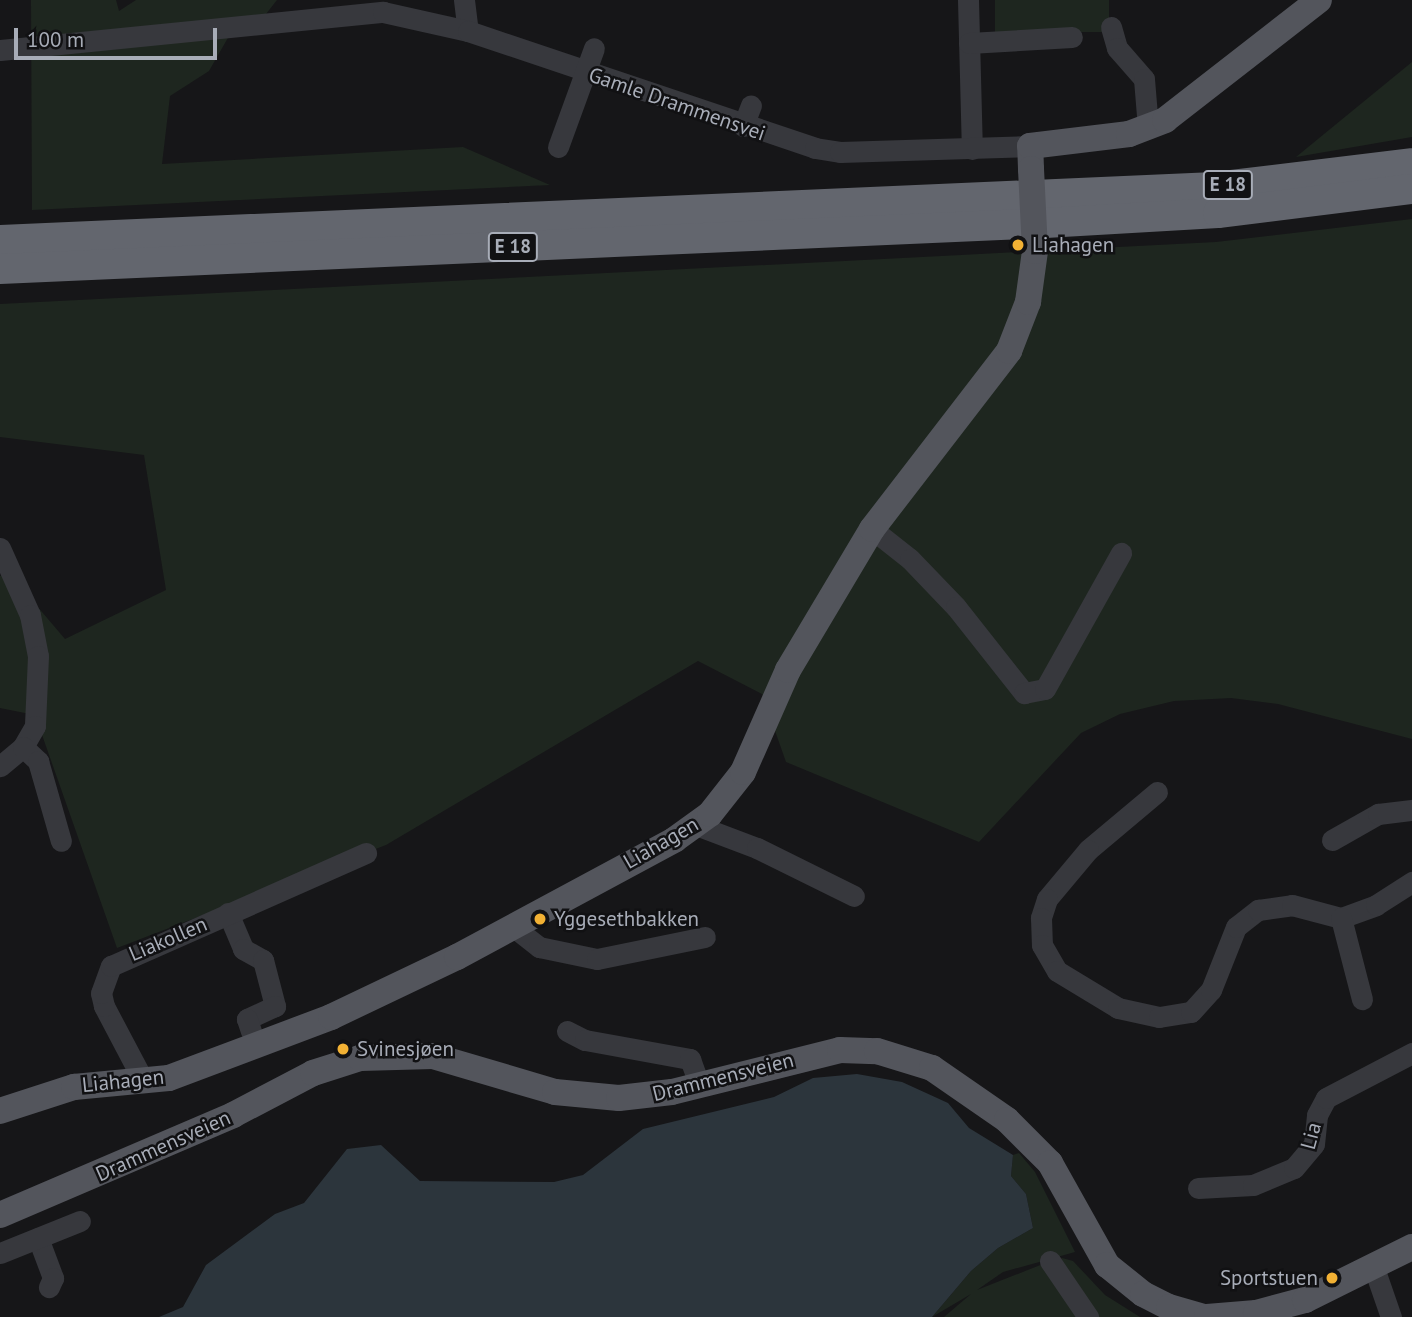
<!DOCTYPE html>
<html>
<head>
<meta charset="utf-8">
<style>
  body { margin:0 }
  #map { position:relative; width:1412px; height:1317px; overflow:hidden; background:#161618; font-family:"PT Sans",sans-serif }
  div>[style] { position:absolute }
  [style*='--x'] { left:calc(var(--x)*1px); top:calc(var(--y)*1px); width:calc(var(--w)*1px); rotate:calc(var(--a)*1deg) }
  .green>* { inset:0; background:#1e261f; transform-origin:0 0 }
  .water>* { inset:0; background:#2c353c }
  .minor>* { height:21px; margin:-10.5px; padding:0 10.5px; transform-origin:10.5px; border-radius:10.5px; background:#37383d }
  .major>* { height:26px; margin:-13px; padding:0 13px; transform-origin:13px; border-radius:13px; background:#53555c }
  .highway>* { height:30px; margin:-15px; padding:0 15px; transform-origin:15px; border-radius:15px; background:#63666e }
  .major-bridge>* { height:26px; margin:-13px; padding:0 13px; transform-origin:13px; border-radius:13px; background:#53555c }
  .dots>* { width:19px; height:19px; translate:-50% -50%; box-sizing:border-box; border:4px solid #111113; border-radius:50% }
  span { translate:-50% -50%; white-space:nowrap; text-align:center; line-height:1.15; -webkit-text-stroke:5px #111113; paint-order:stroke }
  .shield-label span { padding:2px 5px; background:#111113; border:2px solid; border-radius:5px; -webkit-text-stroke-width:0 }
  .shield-label { font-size:19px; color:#a8adb8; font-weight:700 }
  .street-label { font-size:21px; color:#a8adb8 }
  .poi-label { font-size:21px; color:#a8adb8 }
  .left { translate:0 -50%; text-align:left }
  .right { translate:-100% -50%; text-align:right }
  .scale { position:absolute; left:14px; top:28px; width:203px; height:32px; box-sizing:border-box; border:4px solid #a8adb8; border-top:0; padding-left:9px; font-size:21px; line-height:24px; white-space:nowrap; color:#a8adb8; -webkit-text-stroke:5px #111113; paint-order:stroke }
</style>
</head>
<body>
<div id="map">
  <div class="green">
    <i style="clip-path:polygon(31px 0,116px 0,119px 11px,136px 0,277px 0,266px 14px,229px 36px,209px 71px,170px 96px,162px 164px,463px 147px,550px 185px,32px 210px)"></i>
    <i style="left:995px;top:0;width:114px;height:32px"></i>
    <i style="clip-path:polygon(1412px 62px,1412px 137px,1296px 157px)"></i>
    <i style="clip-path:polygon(1412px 219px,1412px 739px,1278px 704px,1231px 698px,1174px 701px,1120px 714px,1081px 733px,979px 842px,786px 762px,762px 694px,698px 661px,386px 845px,117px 948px,35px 715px,0 708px,0 576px,8px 572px,65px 639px,166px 590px,144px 455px,0 437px,0 304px,1216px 242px)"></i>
    <i style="clip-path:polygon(1019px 1153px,1035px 1172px,1075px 1252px,1003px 1272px,977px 1290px,1043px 1264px,1087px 1317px,944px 1317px,971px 1294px,932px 1317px,971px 1271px,998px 1248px,1033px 1228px,1026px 1194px,1011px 1176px,1013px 1155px)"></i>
    <i style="clip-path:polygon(1062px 1258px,1073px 1261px,1105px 1295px,1140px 1317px,1093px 1317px,1058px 1262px)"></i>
  </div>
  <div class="water">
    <i style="clip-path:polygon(857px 1074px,902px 1082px,948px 1103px,969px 1128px,1013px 1155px,1011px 1176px,1026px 1194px,1033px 1228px,998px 1248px,971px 1271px,932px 1317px,159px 1317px,183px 1307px,206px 1265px,275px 1214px,304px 1203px,347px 1149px,381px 1145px,420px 1181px,554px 1182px,583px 1175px,643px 1129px,774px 1097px,813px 1078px)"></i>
  </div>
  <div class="minor">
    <i style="--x:464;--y:0;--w:31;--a:83"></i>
    <i style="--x:968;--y:0;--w:149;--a:88.5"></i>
    <i style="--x:1111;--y:27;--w:22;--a:74"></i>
    <i style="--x:1117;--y:48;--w:41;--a:48.9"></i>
    <i style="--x:1144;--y:79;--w:49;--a:85.3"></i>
    <i style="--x:969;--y:43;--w:103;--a:-3.3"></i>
    <i style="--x:0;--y:50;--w:385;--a:-5.7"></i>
    <i style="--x:383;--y:12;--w:87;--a:12.6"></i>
    <i style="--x:468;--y:31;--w:366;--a:18.6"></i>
    <i style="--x:815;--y:148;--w:25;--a:9"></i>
    <i style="--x:840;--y:152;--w:190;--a:-1.8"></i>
    <i style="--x:743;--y:126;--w:22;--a:-69"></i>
    <i style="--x:558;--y:147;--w:105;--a:-70"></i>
    <i style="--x:872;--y:529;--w:48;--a:38.3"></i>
    <i style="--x:910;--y:559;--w:66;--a:46.2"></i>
    <i style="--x:956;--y:607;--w:110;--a:51.7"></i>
    <i style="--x:1024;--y:693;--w:21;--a:-11"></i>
    <i style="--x:1045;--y:689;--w:156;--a:-60.8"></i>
    <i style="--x:0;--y:548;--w:73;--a:65.9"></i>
    <i style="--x:30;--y:615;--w:42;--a:79"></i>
    <i style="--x:38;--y:656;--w:70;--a:92.5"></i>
    <i style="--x:35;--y:726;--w:24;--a:120"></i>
    <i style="--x:23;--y:747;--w:30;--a:140"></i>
    <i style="--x:23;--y:747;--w:21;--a:43"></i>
    <i style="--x:38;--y:761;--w:83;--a:74"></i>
    <i style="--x:1157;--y:792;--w:90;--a:140"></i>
    <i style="--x:1088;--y:850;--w:64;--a:129.9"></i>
    <i style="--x:1047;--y:899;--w:20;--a:108"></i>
    <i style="--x:1041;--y:918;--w:27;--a:88"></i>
    <i style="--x:1042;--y:945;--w:30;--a:60"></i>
    <i style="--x:1057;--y:971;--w:71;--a:31.2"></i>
    <i style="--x:1118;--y:1008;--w:42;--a:12.4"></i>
    <i style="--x:1159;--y:1017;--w:32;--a:-9"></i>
    <i style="--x:1191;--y:1012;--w:30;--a:-48"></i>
    <i style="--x:1211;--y:990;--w:68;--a:-68.4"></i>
    <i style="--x:1236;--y:927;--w:28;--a:-38"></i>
    <i style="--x:1258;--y:910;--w:34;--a:-8"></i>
    <i style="--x:1292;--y:905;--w:51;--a:14.9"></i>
    <i style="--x:1341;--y:918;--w:37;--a:-20"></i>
    <i style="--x:1376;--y:905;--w:43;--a:-32.6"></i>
    <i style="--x:696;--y:825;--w:65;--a:20.7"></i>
    <i style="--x:757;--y:848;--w:108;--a:26.3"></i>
    <i style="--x:1332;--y:840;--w:53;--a:-29.5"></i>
    <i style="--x:1378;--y:814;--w:34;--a:-7"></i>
    <i style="--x:228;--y:913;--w:39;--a:67"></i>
    <i style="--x:243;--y:949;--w:23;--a:29"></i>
    <i style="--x:263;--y:960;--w:48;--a:75.4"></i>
    <i style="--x:275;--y:1006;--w:31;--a:155"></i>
    <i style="--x:247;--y:1019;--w:13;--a:72"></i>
    <i style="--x:1341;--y:918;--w:84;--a:75.5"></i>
    <i style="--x:511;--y:925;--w:36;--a:38"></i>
    <i style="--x:539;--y:947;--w:59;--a:11.7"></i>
    <i style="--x:597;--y:959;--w:110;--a:-11.5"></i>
    <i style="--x:567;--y:1031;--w:20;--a:27"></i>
    <i style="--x:585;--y:1040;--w:107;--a:10.3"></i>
    <i style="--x:690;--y:1059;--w:29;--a:70"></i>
    <i style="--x:144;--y:1082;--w:86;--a:-117.8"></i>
    <i style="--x:104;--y:1006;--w:13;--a:-103"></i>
    <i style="--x:101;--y:993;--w:29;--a:-70"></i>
    <i style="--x:111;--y:966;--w:279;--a:-23.9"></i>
    <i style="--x:1198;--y:1188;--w:55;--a:-3.1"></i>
    <i style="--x:1253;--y:1185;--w:44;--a:-22.5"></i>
    <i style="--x:1294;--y:1168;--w:31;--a:-50"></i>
    <i style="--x:1314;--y:1144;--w:29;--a:-84"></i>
    <i style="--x:1317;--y:1115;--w:19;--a:-62"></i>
    <i style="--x:1326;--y:1098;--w:97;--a:-27.6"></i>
    <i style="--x:38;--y:1238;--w:43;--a:69.4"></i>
    <i style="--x:53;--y:1278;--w:10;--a:114"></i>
    <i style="--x:0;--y:1253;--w:86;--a:-21.8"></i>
    <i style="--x:1050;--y:1261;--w:68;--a:55.8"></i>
    <i style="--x:1374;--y:1268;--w:52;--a:70.9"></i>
  </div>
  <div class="major">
    <i style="--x:1031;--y:169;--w:23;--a:-92"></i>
    <i style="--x:1030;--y:146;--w:100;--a:-6.9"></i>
    <i style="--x:1129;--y:134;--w:39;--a:-21"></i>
    <i style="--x:1165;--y:120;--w:195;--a:-37.9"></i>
    <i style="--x:0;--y:1111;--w:78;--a:-18"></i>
    <i style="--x:74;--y:1087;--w:95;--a:-5.4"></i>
    <i style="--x:169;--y:1078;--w:173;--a:-20.6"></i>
    <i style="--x:331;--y:1017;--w:140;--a:-25.5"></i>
    <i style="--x:457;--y:957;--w:247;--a:-28.3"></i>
    <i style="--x:674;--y:840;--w:44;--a:-35.8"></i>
    <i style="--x:710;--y:814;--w:53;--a:-51.8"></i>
    <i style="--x:743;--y:772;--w:111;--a:-66.2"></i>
    <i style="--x:788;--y:670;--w:164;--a:-59.2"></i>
    <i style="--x:872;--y:529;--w:225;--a:-52.4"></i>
    <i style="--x:1009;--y:351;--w:53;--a:-68.8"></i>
    <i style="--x:1028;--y:302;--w:51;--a:-82.2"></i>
    <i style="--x:0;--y:1215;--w:254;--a:-23.2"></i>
    <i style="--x:233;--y:1115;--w:90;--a:-27.7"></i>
    <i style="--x:313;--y:1073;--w:49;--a:-17.7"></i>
    <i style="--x:360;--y:1058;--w:73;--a:-1.6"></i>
    <i style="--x:433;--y:1056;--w:127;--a:16.4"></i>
    <i style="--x:555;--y:1092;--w:64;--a:5.4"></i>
    <i style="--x:619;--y:1098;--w:53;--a:-6.5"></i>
    <i style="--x:672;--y:1092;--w:173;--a:-14"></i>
    <i style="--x:840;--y:1050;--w:37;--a:2"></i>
    <i style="--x:877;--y:1051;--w:58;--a:17.2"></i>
    <i style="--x:932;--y:1068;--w:91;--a:34.7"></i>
    <i style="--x:1007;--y:1120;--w:61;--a:45"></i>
    <i style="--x:1050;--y:1163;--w:117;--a:60.8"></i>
    <i style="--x:1107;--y:1265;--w:46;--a:38.9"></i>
    <i style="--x:1143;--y:1294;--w:29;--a:27"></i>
    <i style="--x:1169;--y:1307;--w:37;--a:16"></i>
    <i style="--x:1207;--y:1317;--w:49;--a:-4.7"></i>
    <i style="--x:1256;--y:1313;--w:51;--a:-14.9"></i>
    <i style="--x:1305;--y:1300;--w:119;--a:-26.4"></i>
  </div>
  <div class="highway">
    <i style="--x:0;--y:240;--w:1216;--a:-2.5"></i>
    <i style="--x:1215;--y:187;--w:198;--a:-6.9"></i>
    <i style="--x:0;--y:269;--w:1046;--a:-2.52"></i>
    <i style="--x:1045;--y:223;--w:173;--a:-3.3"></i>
    <i style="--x:1218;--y:213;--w:195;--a:-7.1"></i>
  </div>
  <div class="major-bridge">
    <i style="--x:1031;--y:169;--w:82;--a:87.2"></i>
  </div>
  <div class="dots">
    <i style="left:1018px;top:245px;background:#f2b134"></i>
    <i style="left:540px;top:919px;background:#f2b134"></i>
    <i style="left:343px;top:1049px;background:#f2b134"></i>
    <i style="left:1332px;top:1278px;background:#f2b134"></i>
  </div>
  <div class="shield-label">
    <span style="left:1228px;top:185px">E 18</span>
    <span style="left:513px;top:247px">E 18</span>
  </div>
  <div class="street-label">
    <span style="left:677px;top:104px;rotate:19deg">Gamle Drammensvei</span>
    <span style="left:661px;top:843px;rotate:-30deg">Liahagen</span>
    <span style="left:168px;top:939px;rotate:-23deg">Liakollen</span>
    <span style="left:723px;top:1077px;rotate:-14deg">Drammensveien</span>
    <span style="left:123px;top:1081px;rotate:-6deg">Liahagen</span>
    <span style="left:1311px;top:1136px;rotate:-75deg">Lia</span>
    <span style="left:163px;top:1146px;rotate:-24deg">Drammensveien</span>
  </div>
  <div class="poi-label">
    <span class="left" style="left:1032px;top:245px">Liahagen</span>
    <span class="left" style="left:554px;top:919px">Yggesethbakken</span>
    <span class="left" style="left:357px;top:1049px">Svinesjøen</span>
    <span class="right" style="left:1318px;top:1278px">Sportstuen</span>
  </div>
  <div class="scale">100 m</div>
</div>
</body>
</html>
